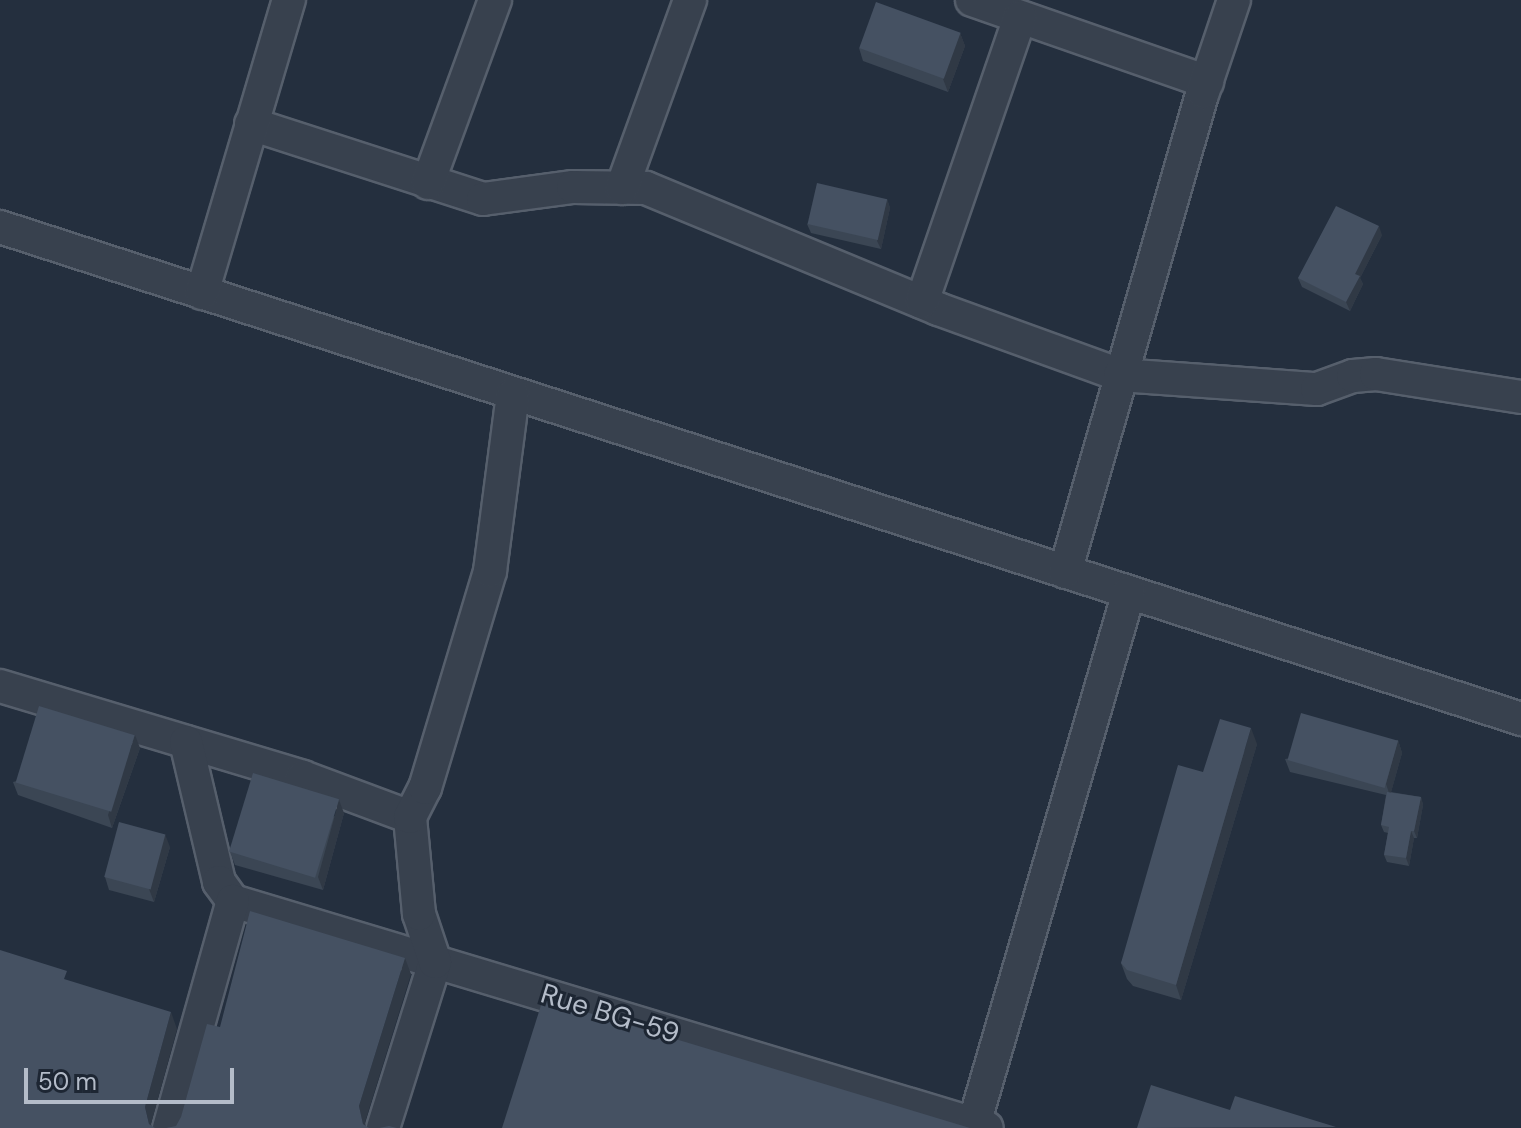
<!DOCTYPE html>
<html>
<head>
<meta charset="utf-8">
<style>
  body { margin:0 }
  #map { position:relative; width:1521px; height:1128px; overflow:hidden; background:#242f3e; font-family:"DM Sans",sans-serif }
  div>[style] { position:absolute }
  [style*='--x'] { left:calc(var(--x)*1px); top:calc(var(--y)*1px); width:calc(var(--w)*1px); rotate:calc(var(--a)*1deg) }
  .roads { filter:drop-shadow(2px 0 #565f6c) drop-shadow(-2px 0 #565f6c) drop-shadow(0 2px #565f6c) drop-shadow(0 -2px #565f6c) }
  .minor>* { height:32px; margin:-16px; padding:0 16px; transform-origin:16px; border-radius:16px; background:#38414e }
  .wall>* { inset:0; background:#3b4654 }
  .shaded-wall>* { inset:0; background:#303945 }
  .building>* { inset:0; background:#455162; transform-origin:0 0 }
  span { translate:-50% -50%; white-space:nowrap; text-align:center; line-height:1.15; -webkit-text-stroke:6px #1d2633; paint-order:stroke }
  .street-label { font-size:28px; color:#b4bcc9 }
  .scale { position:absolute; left:24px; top:1068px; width:210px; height:36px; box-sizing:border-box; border:4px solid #b4bcc9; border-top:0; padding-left:10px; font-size:24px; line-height:28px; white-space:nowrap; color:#b4bcc9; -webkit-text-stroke:6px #1d2633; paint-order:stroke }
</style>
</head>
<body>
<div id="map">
  <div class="roads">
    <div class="minor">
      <i style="--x:972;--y:0;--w:249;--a:19.2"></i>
      <i style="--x:251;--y:124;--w:244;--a:17.9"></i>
      <i style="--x:483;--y:199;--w:91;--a:-7.6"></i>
      <i style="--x:573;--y:187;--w:73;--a:0.8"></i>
      <i style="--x:646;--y:188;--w:316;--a:22.5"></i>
      <i style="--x:938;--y:309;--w:194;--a:19.9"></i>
      <i style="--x:1120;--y:375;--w:197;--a:4.1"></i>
      <i style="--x:1317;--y:389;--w:38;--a:-20"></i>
      <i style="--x:1353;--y:376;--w:23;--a:-5"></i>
      <i style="--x:1376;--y:374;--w:147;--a:9"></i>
      <i style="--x:428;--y:183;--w:195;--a:-69.9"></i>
      <i style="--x:622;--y:188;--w:200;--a:-70.1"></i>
      <i style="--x:0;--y:227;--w:1599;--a:17.92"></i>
      <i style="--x:202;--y:293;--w:306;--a:-73.5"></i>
      <i style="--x:922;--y:302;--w:301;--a:-71"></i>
      <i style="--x:1065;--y:572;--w:499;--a:-74"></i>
      <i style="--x:1203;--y:92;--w:97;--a:-71.4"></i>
      <i style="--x:0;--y:686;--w:316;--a:16.7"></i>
      <i style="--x:303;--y:777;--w:114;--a:20.5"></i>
      <i style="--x:186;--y:742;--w:144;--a:76.7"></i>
      <i style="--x:219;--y:882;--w:24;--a:54"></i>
      <i style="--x:233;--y:901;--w:787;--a:16.75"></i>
      <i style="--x:974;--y:1124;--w:554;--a:-73.76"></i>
      <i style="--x:169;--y:1128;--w:236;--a:-74.3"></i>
      <i style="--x:383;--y:1128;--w:174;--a:-72.6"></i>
      <i style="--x:435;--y:962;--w:51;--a:-108.4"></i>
      <i style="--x:419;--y:914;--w:97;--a:-95.3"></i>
      <i style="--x:410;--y:817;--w:33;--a:-63"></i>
      <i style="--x:425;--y:788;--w:227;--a:-73.3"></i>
      <i style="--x:490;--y:571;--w:178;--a:-82.6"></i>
    </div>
  </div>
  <div class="wall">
    <i style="clip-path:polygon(960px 33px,965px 46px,948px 92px,863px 61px,859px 48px)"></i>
    <i style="clip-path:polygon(887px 199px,890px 208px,881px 249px,811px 233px,807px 224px)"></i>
    <i style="clip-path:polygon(1382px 235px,1360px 278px,1363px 284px,1350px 311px,1302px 287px,1298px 278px)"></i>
    <i style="clip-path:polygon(1398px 740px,1402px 753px,1391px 792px,1421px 797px,1423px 805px,1417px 838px,1414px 838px,1409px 866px,1387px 862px,1384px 855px,1388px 833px,1384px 832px,1381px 825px,1386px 795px,1290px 772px,1285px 759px)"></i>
    <i style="clip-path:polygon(1257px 744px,1181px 1000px,1133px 986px,1127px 979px,1121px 963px,1203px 772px)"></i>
    <i style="clip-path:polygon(140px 748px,112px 828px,18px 795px,13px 782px)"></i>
    <i style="clip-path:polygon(344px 813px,323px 890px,235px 865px,230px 852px)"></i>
    <i style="clip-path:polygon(170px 847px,154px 902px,109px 890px,105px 877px)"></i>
  </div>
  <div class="shaded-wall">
    <i style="clip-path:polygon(960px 33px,965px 46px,948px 92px,943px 79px)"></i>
    <i style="clip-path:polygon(887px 199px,890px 208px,881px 249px,877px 241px)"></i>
    <i style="clip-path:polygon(1379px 226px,1382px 235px,1360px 278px,1363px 284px,1350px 311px,1346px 302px,1355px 274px)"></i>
    <i style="clip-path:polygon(1251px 728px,1257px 744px,1181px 1000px,1176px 985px)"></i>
    <i style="clip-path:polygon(135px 735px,140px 748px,112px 828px,108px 815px)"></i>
    <i style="clip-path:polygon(1398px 740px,1402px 753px,1390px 796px,1386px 784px)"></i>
    <i style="clip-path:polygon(1421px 797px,1423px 805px,1417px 838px,1414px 831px)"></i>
    <i style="clip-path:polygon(339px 800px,344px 813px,323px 890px,318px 877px)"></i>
    <i style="clip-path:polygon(1411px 831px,1414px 838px,1409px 866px,1406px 858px)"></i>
    <i style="clip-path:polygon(165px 834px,170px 847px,154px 902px,149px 889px)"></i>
    <i style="clip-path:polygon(405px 958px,411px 974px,365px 1122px,366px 1128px,363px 1124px,359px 1106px)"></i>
    <i style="clip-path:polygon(171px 1012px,177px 1029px,151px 1124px,152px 1128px,150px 1128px,145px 1107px)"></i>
  </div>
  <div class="building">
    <i style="left:876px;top:2px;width:90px;height:49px;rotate:20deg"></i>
    <i style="left:817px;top:183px;width:72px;height:42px;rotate:13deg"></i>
    <i style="clip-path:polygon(1336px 206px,1379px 226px,1355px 274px,1360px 276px,1346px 302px,1298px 278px)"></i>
    <i style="left:39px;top:706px;width:100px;height:80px;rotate:17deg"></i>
    <i style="left:1301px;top:713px;width:101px;height:49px;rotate:16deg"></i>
    <i style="clip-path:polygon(1220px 719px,1251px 728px,1176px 985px,1127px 970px,1121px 963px,1178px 765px,1203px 772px)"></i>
    <i style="left:253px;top:773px;width:90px;height:82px;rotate:17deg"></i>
    <i style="clip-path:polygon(1387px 792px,1421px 797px,1414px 831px,1411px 831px,1406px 858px,1384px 855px,1389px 827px,1381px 825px)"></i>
    <i style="left:119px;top:822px;width:48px;height:57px;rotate:15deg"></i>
    <i style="clip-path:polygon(250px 911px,405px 958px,359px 1106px,363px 1124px,369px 1128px,166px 1128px,176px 1126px,181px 1117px,207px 1024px,220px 1027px)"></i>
    <i style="clip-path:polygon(0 950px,67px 971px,64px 979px,171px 1012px,145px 1107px,149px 1124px,155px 1128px,0 1128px)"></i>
    <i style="clip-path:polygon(543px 999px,970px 1128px,502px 1128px)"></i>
    <i style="clip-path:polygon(1151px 1085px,1230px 1110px,1235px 1096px,1336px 1127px,1137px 1128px)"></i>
    <i style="clip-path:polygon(389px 1126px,397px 1128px,379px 1128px)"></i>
  </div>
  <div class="street-label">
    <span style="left:610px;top:1014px;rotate:17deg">Rue BG-59</span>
  </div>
  <div class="scale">50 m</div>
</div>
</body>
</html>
